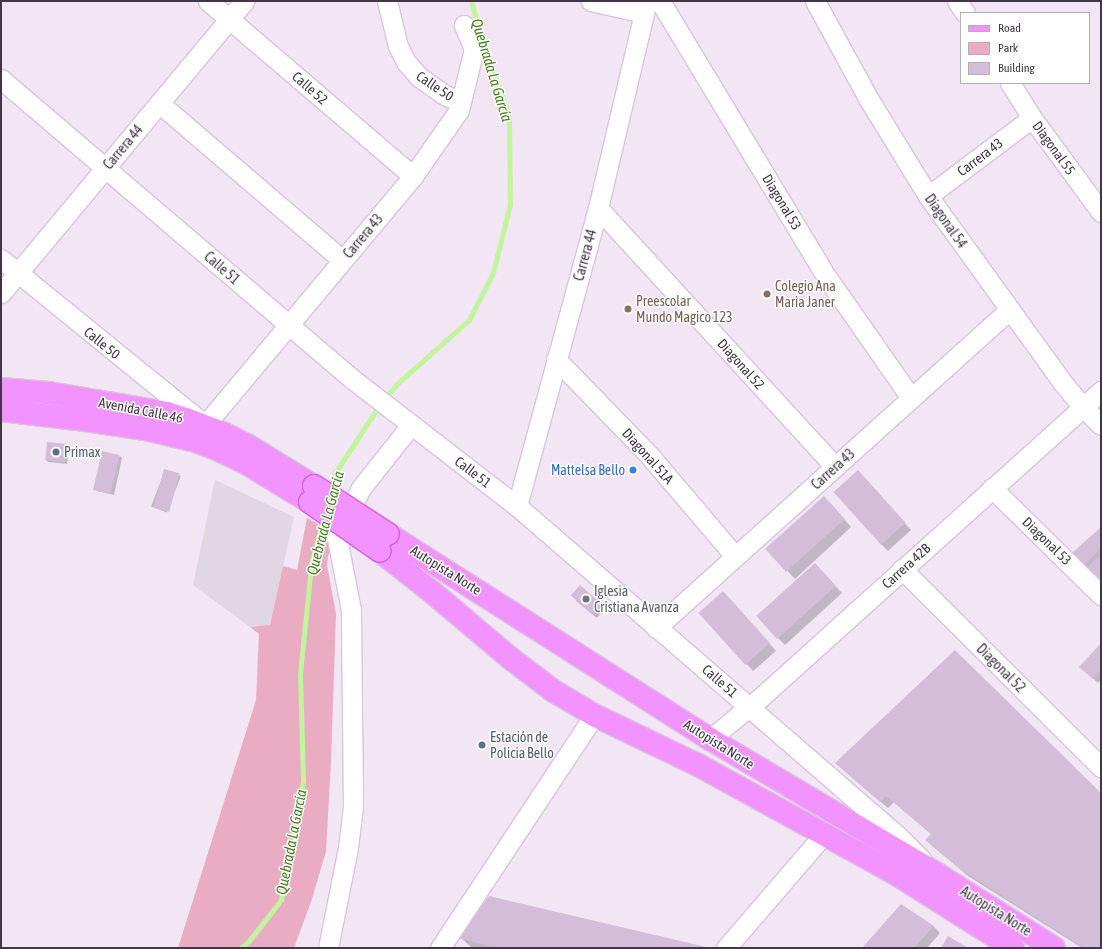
<!DOCTYPE html>
<html>
<head>
<meta charset="utf-8">
<style>
  body { margin:0 }
  #map { position:relative; width:1102px; height:949px; overflow:hidden; background:#f2e5f4; font-family:"Asap Condensed",sans-serif }
  div>[style] { position:absolute }
  [style*='--x'] { left:calc(var(--x)*1px); top:calc(var(--y)*1px); width:calc(var(--w)*1px); rotate:calc(var(--a)*1deg) }
  .industrial>* { inset:0; background:#e0d7e3 }
  .green>* { inset:0; background:#eaacc3 }
  .shadow>* { inset:0; background:#0003; transform-origin:0 0 }
  .stream>* { height:4.5px; margin:-2.25px; padding:0 2.25px; transform-origin:2.25px; border-radius:2.25px; background:#c2f49e }
  .building>* { inset:0; background:#d3bdd9; transform-origin:0 0 }
  .roads { filter:drop-shadow(1px 0 #dac4de) drop-shadow(-1px 0 #dac4de) drop-shadow(0 1px #dac4de) drop-shadow(0 -1px #dac4de) }
  .minor>* { height:19px; margin:-9.5px; padding:0 9.5px; transform-origin:9.5px; border-radius:9.5px; background:#fff }
  .major>* { height:22px; margin:-11px; padding:0 11px; transform-origin:11px; border-radius:11px; background:#f393ff }
  .bridges { filter:drop-shadow(1px 0 #d85dea) drop-shadow(-1px 0 #d85dea) drop-shadow(0 1px #d85dea) drop-shadow(0 -1px #d85dea) }
  .major-bridge>* { height:22px; margin:-11px; padding:0 11px; transform-origin:11px; border-radius:11px; background:#f393ff }
  .dots>* { width:11px; height:11px; translate:-50% -50%; box-sizing:border-box; border:2px solid #fff; border-radius:50% }
  span { translate:-50% -50%; white-space:nowrap; text-align:center; line-height:1.15; -webkit-text-stroke:3px #fff; paint-order:stroke }
  .street-label { font-size:14px; color:#433447 }
  .education-label { font-size:14px; color:#785e54 }
  .left { translate:0 -50%; text-align:left }
  .service-label { font-size:14px; color:#4e5e75 }
  .shop-label { font-size:14px; color:#366cbe }
  .right { translate:-100% -50%; text-align:right }
  .worship-label { font-size:14px; color:#5b616d }
  .water-label { font-size:15px; color:#467e20; font-style:italic }
  .frame { position:absolute; inset:0; border:2px solid #433447; pointer-events:none }
  .legend { position:absolute; left:960px; top:12px; width:130px; height:72px; box-sizing:border-box; background:#fff; border:1px solid #b4aeb5; margin:0; padding:5px 7px; list-style:none; font-size:12px; color:#433447 }
  .legend li { display:flex; align-items:center; gap:8px; height:20px }
  .legend b { width:20px; border:1px solid #b4aeb5 }
</style>
</head>
<body>
<div id="map">
  <div class="industrial">
    <i style="clip-path:polygon(215px 480px,294px 517px,270px 625px,250px 627px,193px 585px)"></i>
  </div>
  <div class="green">
    <i style="clip-path:polygon(307px 518px,332px 532px,327px 565px,336px 614px,331px 762px,326px 851px,312px 899px,294px 948px,178px 948px,256px 700px,259px 634px,250px 627px,270px 625px,283px 566px,297px 570px)"></i>
  </div>
  <div class="shadow">
    <i style="clip-path:polygon(67px 445px,69px 447px,67px 464px,48px 462px,46px 460px)"></i>
    <i style="clip-path:polygon(120px 456px,122px 458px,114px 495px,97px 491px,95px 489px)"></i>
    <i style="left:165px;top:470px;width:17px;height:39px;rotate:21deg"></i>
    <i style="clip-path:polygon(865px 479px,911px 530px,888px 551px,881px 544px)"></i>
    <i style="clip-path:polygon(831px 504px,851px 527px,795px 579px,767px 549px)"></i>
    <i style="clip-path:polygon(1101px 529px,1101px 582px,1082px 567px)"></i>
    <i style="clip-path:polygon(822px 571px,842px 593px,785px 645px,778px 638px)"></i>
    <i style="clip-path:polygon(580px 586px,605px 608px,597px 618px,576px 601px)"></i>
    <i style="clip-path:polygon(730px 599px,776px 651px,753px 671px,700px 613px)"></i>
    <i style="clip-path:polygon(1101px 644px,1101px 680px,1098px 683px,1085px 671px)"></i>
    <i style="clip-path:polygon(844px 770px,1101px 794px,1101px 948px,1082px 948px,968px 876px,934px 847px,931px 834px,894px 802px,888px 808px)"></i>
    <i style="clip-path:polygon(933px 926px,940px 933px,927px 948px,864px 948px)"></i>
    <i style="clip-path:polygon(461px 938px,704px 948px,472px 948px)"></i>
  </div>
  <div class="stream">
    <i style="--x:385;--y:398;--w:20;--a:-49"></i>
    <i style="--x:398;--y:383;--w:95;--a:-41.6"></i>
    <i style="--x:469;--y:320;--w:53;--a:-62.9"></i>
    <i style="--x:493;--y:273;--w:70;--a:-76"></i>
    <i style="--x:510;--y:205;--w:88;--a:-90.7"></i>
    <i style="--x:509;--y:117;--w:90;--a:-109.4"></i>
    <i style="--x:479;--y:32;--w:32;--a:-104"></i>
    <i style="--x:330;--y:490;--w:18;--a:-74"></i>
    <i style="--x:335;--y:473;--w:80;--a:-56.7"></i>
    <i style="--x:241;--y:948;--w:11;--a:-41"></i>
    <i style="--x:249;--y:941;--w:52;--a:-52"></i>
    <i style="--x:281;--y:900;--w:62;--a:-78"></i>
    <i style="--x:294;--y:839;--w:59;--a:-81.2"></i>
    <i style="--x:303;--y:781;--w:107;--a:-91.6"></i>
    <i style="--x:300;--y:674;--w:110;--a:-84.2"></i>
    <i style="--x:311;--y:565;--w:48;--a:-75.4"></i>
  </div>
  <div class="building">
    <i style="left:47px;top:442px;width:20px;height:18px;rotate:6deg"></i>
    <i style="left:102px;top:451px;width:18px;height:40px;rotate:13deg"></i>
    <i style="left:164px;top:469px;width:16px;height:40px;rotate:15deg"></i>
    <i style="left:858px;top:470px;width:71px;height:33px;rotate:48deg"></i>
    <i style="left:824px;top:496px;width:31px;height:79px;rotate:48deg"></i>
    <i style="clip-path:polygon(1101px 527px,1101px 549px,1081px 568px,1070px 555px)"></i>
    <i style="clip-path:polygon(1101px 554px,1101px 581px,1100px 582px,1086px 569px)"></i>
    <i style="left:815px;top:563px;width:31px;height:79px;rotate:48deg"></i>
    <i style="left:580px;top:585px;width:28px;height:14px;rotate:41deg"></i>
    <i style="left:723px;top:591px;width:70px;height:33px;rotate:48deg"></i>
    <i style="clip-path:polygon(1101px 643px,1101px 671px,1093px 679px,1079px 667px)"></i>
    <i style="clip-path:polygon(955px 650px,1101px 793px,1101px 948px,1084px 948px,960px 869px,925px 840px,931px 834px,886px 796px,880px 802px,835px 763px)"></i>
    <i style="clip-path:polygon(489px 896px,706px 947px,706px 948px,497px 948px,459px 938px)"></i>
    <i style="clip-path:polygon(901px 904px,934px 926px,914px 948px,862px 948px)"></i>
    <i style="clip-path:polygon(948px 936px,968px 948px,941px 948px)"></i>
  </div>
  <div class="roads">
    <div class="minor">
      <i style="--x:208;--y:1;--w:270;--a:40.5"></i>
      <i style="--x:387;--y:1;--w:46;--a:76.3"></i>
      <i style="--x:398;--y:46;--w:18;--a:63"></i>
      <i style="--x:406;--y:62;--w:20;--a:49"></i>
      <i style="--x:419;--y:77;--w:32;--a:35"></i>
      <i style="--x:445;--y:95;--w:17;--a:24"></i>
      <i style="--x:591;--y:1;--w:54;--a:12.8"></i>
      <i style="--x:660;--y:1;--w:321;--a:58.9"></i>
      <i style="--x:826;--y:276;--w:149;--a:55.1"></i>
      <i style="--x:815;--y:1;--w:111;--a:61.3"></i>
      <i style="--x:868;--y:98;--w:115;--a:58.5"></i>
      <i style="--x:928;--y:196;--w:229;--a:54.2"></i>
      <i style="--x:1062;--y:382;--w:33;--a:50"></i>
      <i style="--x:1083;--y:407;--w:25;--a:45"></i>
      <i style="--x:957;--y:1;--w:14;--a:56"></i>
      <i style="--x:1;--y:79;--w:465;--a:40.5"></i>
      <i style="--x:355;--y:381;--w:205;--a:37.7"></i>
      <i style="--x:517;--y:506;--w:505;--a:40.91"></i>
      <i style="--x:899;--y:837;--w:31;--a:45"></i>
      <i style="--x:1010;--y:83;--w:41;--a:57.8"></i>
      <i style="--x:1032;--y:118;--w:117;--a:53.7"></i>
      <i style="--x:159;--y:103;--w:241;--a:40.6"></i>
      <i style="--x:928;--y:196;--w:130;--a:-36.9"></i>
      <i style="--x:598;--y:208;--w:351;--a:47.5"></i>
      <i style="--x:1;--y:259;--w:263;--a:39.1"></i>
      <i style="--x:205;--y:425;--w:324;--a:-50.1"></i>
      <i style="--x:413;--y:176;--w:80;--a:-55.1"></i>
      <i style="--x:459;--y:110;--w:63;--a:-76.2"></i>
      <i style="--x:474;--y:49;--w:26;--a:-113"></i>
      <i style="--x:1;--y:293;--w:380;--a:-50.2"></i>
      <i style="--x:556;--y:359;--w:134;--a:45.9"></i>
      <i style="--x:649;--y:455;--w:133;--a:49.6"></i>
      <i style="--x:992;--y:488;--w:153;--a:44.5"></i>
      <i style="--x:517;--y:506;--w:309;--a:-74.8"></i>
      <i style="--x:598;--y:208;--w:213;--a:-76.7"></i>
      <i style="--x:902;--y:569;--w:281;--a:44.9"></i>
      <i style="--x:656;--y:628;--w:475;--a:-42"></i>
      <i style="--x:710;--y:739;--w:65;--a:-39.4"></i>
      <i style="--x:760;--y:698;--w:459;--a:-42"></i>
      <i style="--x:328;--y:948;--w:102;--a:-78.7"></i>
      <i style="--x:348;--y:848;--w:42;--a:-83.2"></i>
      <i style="--x:353;--y:806;--w:196;--a:-90.6"></i>
      <i style="--x:351;--y:610;--w:73;--a:-101"></i>
      <i style="--x:337;--y:538;--w:55;--a:-64.4"></i>
      <i style="--x:361;--y:488;--w:80;--a:-51.6"></i>
      <i style="--x:440;--y:948;--w:279;--a:-56.5"></i>
      <i style="--x:726;--y:948;--w:150;--a:-49.3"></i>
    </div>
    <div class="major">
      <i style="--x:1;--y:389;--w:48;--a:4.8"></i>
      <i style="--x:49;--y:393;--w:120;--a:9.6"></i>
      <i style="--x:167;--y:413;--w:20;--a:18"></i>
      <i style="--x:186;--y:419;--w:42;--a:21"></i>
      <i style="--x:225;--y:434;--w:25;--a:27"></i>
      <i style="--x:247;--y:445;--w:79;--a:31.5"></i>
      <i style="--x:1;--y:410;--w:85;--a:6.8"></i>
      <i style="--x:85;--y:420;--w:61;--a:8.5"></i>
      <i style="--x:145;--y:429;--w:48;--a:13.2"></i>
      <i style="--x:192;--y:440;--w:29;--a:20"></i>
      <i style="--x:219;--y:450;--w:30;--a:26"></i>
      <i style="--x:246;--y:463;--w:75;--a:31.4"></i>
      <i style="--x:388;--y:534;--w:382;--a:32.5"></i>
      <i style="--x:710;--y:739;--w:264;--a:30.7"></i>
      <i style="--x:937;--y:874;--w:138;--a:32.3"></i>
      <i style="--x:380;--y:551;--w:66;--a:38.3"></i>
      <i style="--x:432;--y:592;--w:102;--a:40.2"></i>
      <i style="--x:510;--y:658;--w:53;--a:37.3"></i>
      <i style="--x:552;--y:690;--w:49;--a:30.8"></i>
      <i style="--x:594;--y:715;--w:115;--a:25.7"></i>
      <i style="--x:698;--y:765;--w:222;--a:28.8"></i>
      <i style="--x:893;--y:872;--w:142;--a:32.3"></i>
    </div>
  </div>
  <div class="bridges">
    <div class="major-bridge">
      <i style="--x:314;--y:486;--w:88;--a:33"></i>
      <i style="--x:310;--y:502;--w:85;--a:35"></i>
    </div>
  </div>
  <div class="dots">
    <i style="left:767px;top:294px;background:#8d6e63"></i>
    <i style="left:628px;top:309px;background:#8d6e63"></i>
    <i style="left:56px;top:452px;background:#5c6f8a"></i>
    <i style="left:633px;top:470px;background:#3f7fe0"></i>
    <i style="left:586px;top:599px;background:#6b7280"></i>
    <i style="left:482px;top:745px;background:#5c6f8a"></i>
  </div>
  <div class="street-label">
    <span style="left:435px;top:86px;rotate:34deg">Calle 50</span>
    <span style="left:310px;top:88px;rotate:41deg">Calle 52</span>
    <span style="left:123px;top:147px;rotate:-50deg">Carrera 44</span>
    <span style="left:1054px;top:148px;rotate:54deg">Diagonal 55</span>
    <span style="left:980px;top:157px;rotate:-37deg">Carrera 43</span>
    <span style="left:782px;top:202px;rotate:59deg">Diagonal 53</span>
    <span style="left:946px;top:221px;rotate:55deg">Diagonal 54</span>
    <span style="left:363px;top:236px;rotate:-50deg">Carrera 43</span>
    <span style="left:585px;top:255px;rotate:-75deg">Carrera 44</span>
    <span style="left:222px;top:268px;rotate:41deg">Calle 51</span>
    <span style="left:102px;top:343px;rotate:39deg">Calle 50</span>
    <span style="left:741px;top:364px;rotate:48deg">Diagonal 52</span>
    <span style="left:141px;top:410px;rotate:11deg">Avenida Calle 46</span>
    <span style="left:648px;top:456px;rotate:48deg">Diagonal 51A</span>
    <span style="left:833px;top:469px;rotate:-42deg">Carrera 43</span>
    <span style="left:473px;top:472px;rotate:37deg">Calle 51</span>
    <span style="left:1047px;top:541px;rotate:44deg">Diagonal 53</span>
    <span style="left:906px;top:566px;rotate:-42deg">Carrera 42B</span>
    <span style="left:446px;top:570px;rotate:32deg">Autopista Norte</span>
    <span style="left:1001px;top:668px;rotate:45deg">Diagonal 52</span>
    <span style="left:720px;top:681px;rotate:41deg">Calle 51</span>
    <span style="left:719px;top:744px;rotate:32deg">Autopista Norte</span>
    <span style="left:996px;top:911px;rotate:32deg">Autopista Norte</span>
  </div>
  <div class="education-label">
    <span class="left" style="left:775px;top:294px">Colegio Ana<br>Maria Janer</span>
    <span class="left" style="left:636px;top:309px">Preescolar<br>Mundo Magico 123</span>
  </div>
  <div class="service-label">
    <span class="left" style="left:64px;top:452px">Primax</span>
    <span class="left" style="left:490px;top:745px">Estación de<br>Policia Bello</span>
  </div>
  <div class="shop-label">
    <span class="right" style="left:625px;top:470px">Mattelsa Bello</span>
  </div>
  <div class="worship-label">
    <span class="left" style="left:594px;top:599px">Iglesia<br>Cristiana Avanza</span>
  </div>
  <div class="water-label">
    <span style="left:492px;top:70px;rotate:73deg">Quebrada La García</span>
    <span style="left:325px;top:523px;rotate:-75deg">Quebrada La García</span>
    <span style="left:291px;top:842px;rotate:-79deg">Quebrada La García</span>
  </div>
  <div class="frame"></div>
  <ul class="legend">
  <li><b style="height:5px;background:#f393ff"></b>Road</li>
  <li><b style="height:11px;background:#eaacc3"></b>Park</li>
  <li><b style="height:11px;background:#d3bdd9"></b>Building</li>
  </ul>
</div>
</body>
</html>
